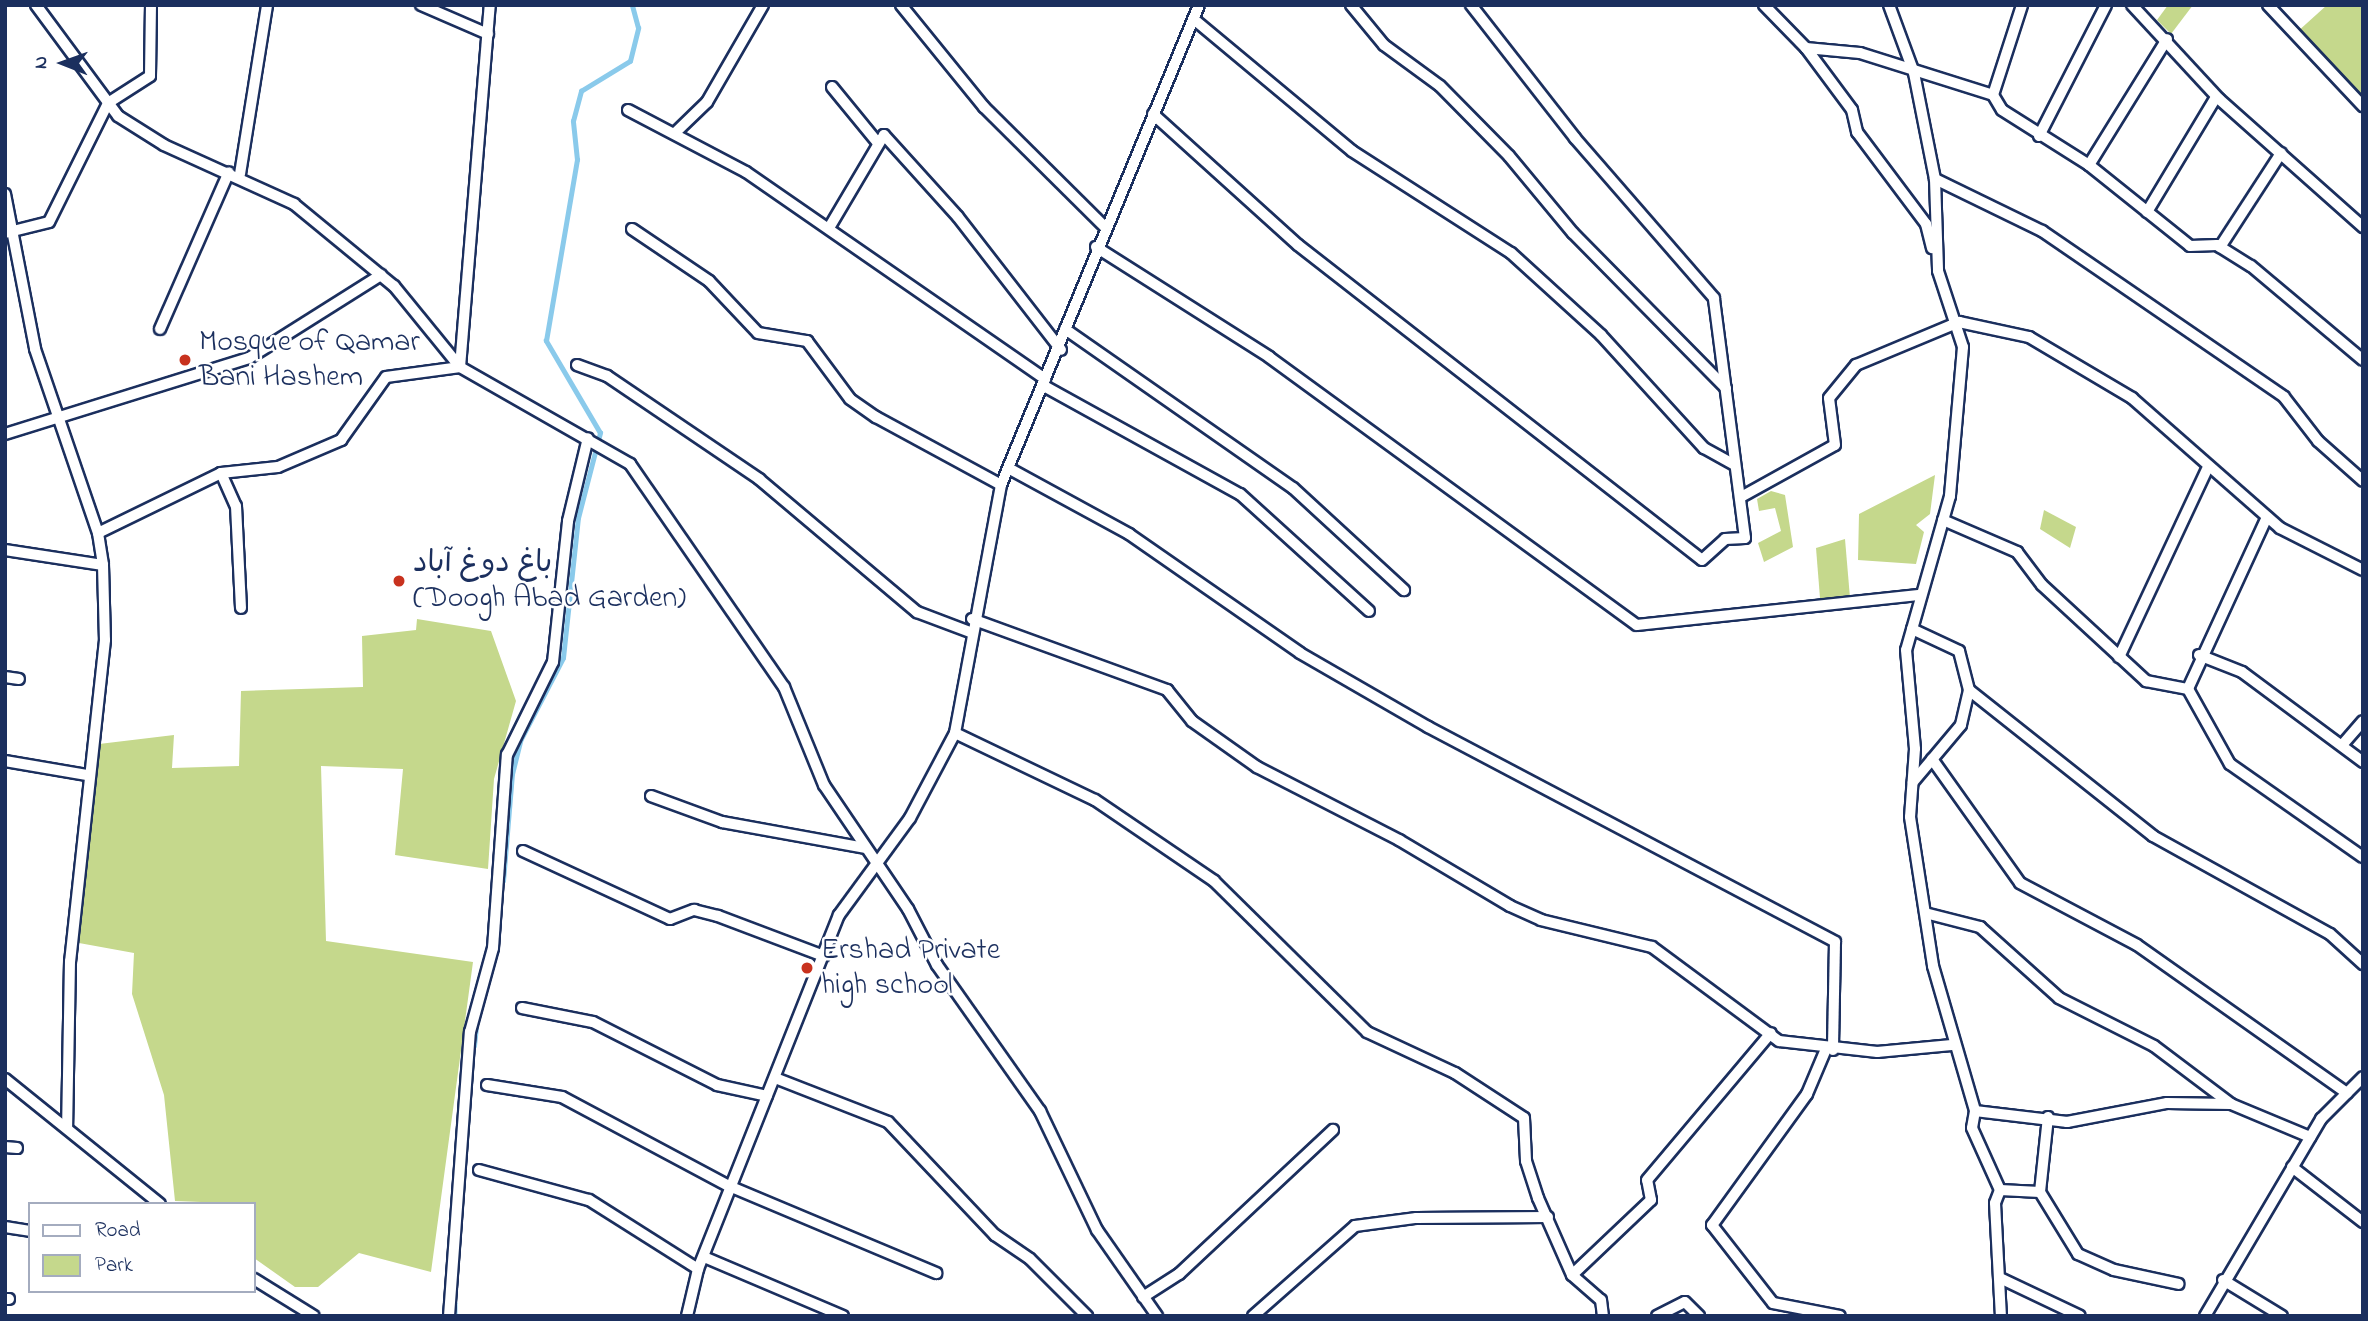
<!DOCTYPE html>
<html>
<head>
<meta charset="utf-8">
<style>
  body { margin:0 }
  #map { position:relative; width:2368px; height:1321px; overflow:hidden; background:#fff; font-family:"Indie Flower","Playpen Sans Arabic",sans-serif }
  div>[style] { position:absolute }
  [style*='--x'] { left:calc(var(--x)*1px); top:calc(var(--y)*1px); width:calc(var(--w)*1px); rotate:calc(var(--a)*1deg) }
  .green>* { inset:0; background:#c5d88c }
  .stream>* { height:4.5px; margin:-2.25px; padding:0 2.25px; transform-origin:2.25px; border-radius:2.25px; background:#8acaeb }
  .roads { filter:drop-shadow(2px 0 #1b2f5e) drop-shadow(-2px 0 #1b2f5e) drop-shadow(0 2px #1b2f5e) drop-shadow(0 -2px #1b2f5e) }
  .street>* { height:10px; margin:-5px; padding:0 5px; transform-origin:5px; border-radius:5px; background:#fff }
  .dots>* { width:19px; height:19px; translate:-50% -50%; box-sizing:border-box; border:4px solid #fff; border-radius:50% }
  span { translate:-50% -50%; white-space:nowrap; text-align:center; line-height:1.15; -webkit-text-stroke:5px #fff; paint-order:stroke }
  .poi-label { font-size:30px; color:#1b2f5e }
  .left { translate:0 -50%; text-align:left }
  .frame { position:absolute; inset:0; border:7px solid #1b2f5e; pointer-events:none }
  .legend { position:absolute; left:28px; top:1202px; width:228px; height:91px; box-sizing:border-box; background:#fff; border:2px solid #a4acbf; margin:0; padding:9px 12px; list-style:none; font-size:21px; color:#1b2f5e }
  .legend li { display:flex; align-items:center; gap:14px; height:35px }
  .legend b { width:35px; border:2px solid #a4acbf }
  .north { position:absolute; left:28px; top:28px; width:70px; height:70px; -webkit-text-stroke:5px #fff; paint-order:stroke; rotate:271deg; font-size:19px; font-weight:700; line-height:28px; text-align:center; color:#1b2f5e }
  .north::after { content:''; display:block; margin:auto; width:24px; height:32px; background:#1b2f5e; clip-path:polygon(50% 0,100% 100%,50% 72%,0 100%) }
</style>
</head>
<body>
<div id="map">
  <div class="green">
    <i style="clip-path:polygon(2168px 5px,2193px 5px,2171px 34px,2157px 20px)"></i>
    <i style="clip-path:polygon(2327px 5px,2363px 5px,2363px 98px,2296px 33px)"></i>
    <i style="clip-path:polygon(1935px 475px,1930px 514px,1916px 525px,1924px 532px,1916px 564px,1858px 560px,1859px 514px)"></i>
    <i style="clip-path:polygon(1771px 491px,1785px 495px,1793px 547px,1764px 562px,1758px 543px,1781px 531px,1775px 508px,1759px 511px,1757px 499px)"></i>
    <i style="clip-path:polygon(2044px 510px,2076px 527px,2070px 548px,2040px 529px)"></i>
    <i style="clip-path:polygon(1845px 539px,1850px 598px,1820px 598px,1816px 548px)"></i>
    <i style="clip-path:polygon(417px 619px,491px 631px,516px 701px,494px 779px,488px 869px,395px 855px,403px 769px,321px 766px,326px 941px,473px 962px,431px 1272px,359px 1253px,318px 1287px,295px 1287px,254px 1258px,254px 1204px,175px 1201px,164px 1095px,132px 994px,134px 953px,79px 943px,99px 744px,174px 735px,172px 768px,239px 766px,241px 691px,363px 687px,362px 636px,416px 630px)"></i>
  </div>
  <div class="stream">
    <i style="--x:503;--y:881;--w:107;--a:-85.2"></i>
    <i style="--x:512;--y:774;--w:36;--a:-76"></i>
    <i style="--x:521;--y:739;--w:91;--a:-62.6"></i>
    <i style="--x:563;--y:658;--w:141;--a:-83.9"></i>
    <i style="--x:578;--y:518;--w:88;--a:-75.5"></i>
    <i style="--x:600;--y:433;--w:107;--a:-120.4"></i>
    <i style="--x:546;--y:341;--w:184;--a:-80.3"></i>
    <i style="--x:577;--y:160;--w:39;--a:-96"></i>
    <i style="--x:573;--y:121;--w:31;--a:-75"></i>
    <i style="--x:581;--y:91;--w:57;--a:-31.5"></i>
    <i style="--x:630;--y:61;--w:34;--a:-76"></i>
    <i style="--x:638;--y:28;--w:24;--a:-105"></i>
    <i style="--x:474;--y:1046;--w:19;--a:-84"></i>
    <i style="--x:455;--y:1303;--w:13;--a:90"></i>
  </div>
  <div class="roads">
    <div class="street">
      <i style="--x:36;--y:5;--w:138;--a:53.5"></i>
      <i style="--x:118;--y:116;--w:54;--a:32.2"></i>
      <i style="--x:164;--y:145;--w:143;--a:24.4"></i>
      <i style="--x:294;--y:204;--w:129;--a:39.4"></i>
      <i style="--x:394;--y:286;--w:104;--a:50.8"></i>
      <i style="--x:460;--y:367;--w:196;--a:29.7"></i>
      <i style="--x:630;--y:464;--w:271;--a:55.4"></i>
      <i style="--x:784;--y:687;--w:106;--a:67.8"></i>
      <i style="--x:824;--y:785;--w:150;--a:55.9"></i>
      <i style="--x:908;--y:909;--w:63;--a:62.6"></i>
      <i style="--x:937;--y:965;--w:179;--a:54.8"></i>
      <i style="--x:1040;--y:1111;--w:132;--a:64.4"></i>
      <i style="--x:1097;--y:1230;--w:105;--a:55.1"></i>
      <i style="--x:421;--y:5;--w:73;--a:23.4"></i>
      <i style="--x:901;--y:5;--w:132;--a:50.9"></i>
      <i style="--x:984;--y:107;--w:170;--a:44.8"></i>
      <i style="--x:1351;--y:5;--w:52;--a:50.5"></i>
      <i style="--x:1384;--y:45;--w:69;--a:36.2"></i>
      <i style="--x:1440;--y:86;--w:98;--a:45.4"></i>
      <i style="--x:1509;--y:156;--w:100;--a:50.3"></i>
      <i style="--x:1573;--y:233;--w:218;--a:45.4"></i>
      <i style="--x:1764;--y:5;--w:60;--a:45.7"></i>
      <i style="--x:1806;--y:48;--w:77;--a:53.4"></i>
      <i style="--x:1852;--y:110;--w:23;--a:77"></i>
      <i style="--x:1857;--y:132;--w:115;--a:53.1"></i>
      <i style="--x:1926;--y:224;--w:25;--a:76"></i>
      <i style="--x:1889;--y:5;--w:72;--a:69.8"></i>
      <i style="--x:1914;--y:73;--w:108;--a:78.8"></i>
      <i style="--x:1935;--y:179;--w:92;--a:88.1"></i>
      <i style="--x:1938;--y:271;--w:80;--a:71.8"></i>
      <i style="--x:1963;--y:347;--w:150;--a:95"></i>
      <i style="--x:1950;--y:496;--w:160;--a:105.9"></i>
      <i style="--x:1906;--y:650;--w:99;--a:84.8"></i>
      <i style="--x:1915;--y:749;--w:68;--a:94.2"></i>
      <i style="--x:1910;--y:817;--w:151;--a:81.2"></i>
      <i style="--x:1933;--y:966;--w:151;--a:73.8"></i>
      <i style="--x:1975;--y:1111;--w:17;--a:100"></i>
      <i style="--x:1972;--y:1128;--w:68;--a:65.7"></i>
      <i style="--x:2000;--y:1190;--w:14;--a:111"></i>
      <i style="--x:1995;--y:1203;--w:113;--a:87"></i>
      <i style="--x:2132;--y:5;--w:128;--a:47.2"></i>
      <i style="--x:2219;--y:99;--w:193;--a:41.6"></i>
      <i style="--x:2268;--y:5;--w:139;--a:46.8"></i>
      <i style="--x:1196;--y:21;--w:203;--a:39.8"></i>
      <i style="--x:1352;--y:151;--w:189;--a:32.7"></i>
      <i style="--x:1511;--y:253;--w:122;--a:42.3"></i>
      <i style="--x:1601;--y:335;--w:153;--a:47.7"></i>
      <i style="--x:1704;--y:448;--w:35;--a:29"></i>
      <i style="--x:1806;--y:48;--w:54;--a:5.3"></i>
      <i style="--x:1860;--y:53;--w:139;--a:17.5"></i>
      <i style="--x:1993;--y:95;--w:17;--a:59"></i>
      <i style="--x:2002;--y:110;--w:103;--a:32.3"></i>
      <i style="--x:2089;--y:165;--w:129;--a:38.7"></i>
      <i style="--x:2190;--y:246;--w:27;--a:-2"></i>
      <i style="--x:2217;--y:245;--w:40;--a:32"></i>
      <i style="--x:2251;--y:266;--w:146;--a:40"></i>
      <i style="--x:832;--y:87;--w:71;--a:50.7"></i>
      <i style="--x:1993;--y:95;--w:95;--a:-72.1"></i>
      <i style="--x:628;--y:110;--w:133;--a:27.7"></i>
      <i style="--x:746;--y:172;--w:364;--a:34.7"></i>
      <i style="--x:1153;--y:114;--w:195;--a:42.1"></i>
      <i style="--x:1298;--y:245;--w:512;--a:37.94"></i>
      <i style="--x:1702;--y:560;--w:31;--a:-42"></i>
      <i style="--x:1725;--y:539;--w:20;--a:-3"></i>
      <i style="--x:1745;--y:538;--w:242;--a:-97.4"></i>
      <i style="--x:1714;--y:298;--w:212;--a:-131"></i>
      <i style="--x:1575;--y:138;--w:169;--a:-128"></i>
      <i style="--x:676;--y:132;--w:43;--a:-44.1"></i>
      <i style="--x:707;--y:102;--w:112;--a:-60"></i>
      <i style="--x:2039;--y:136;--w:147;--a:-62.9"></i>
      <i style="--x:2089;--y:165;--w:148;--a:-58.2"></i>
      <i style="--x:240;--y:174;--w:171;--a:-80.9"></i>
      <i style="--x:1935;--y:179;--w:119;--a:25.9"></i>
      <i style="--x:2042;--y:231;--w:293;--a:34.4"></i>
      <i style="--x:2284;--y:397;--w:56;--a:52.3"></i>
      <i style="--x:2318;--y:441;--w:60;--a:41.6"></i>
      <i style="--x:5;--y:194;--w:158;--a:79"></i>
      <i style="--x:35;--y:349;--w:194;--a:71.1"></i>
      <i style="--x:98;--y:533;--w:32;--a:81"></i>
      <i style="--x:103;--y:565;--w:75;--a:88.5"></i>
      <i style="--x:105;--y:640;--w:323;--a:96.2"></i>
      <i style="--x:70;--y:961;--w:166;--a:91"></i>
      <i style="--x:2147;--y:212;--w:134;--a:-59"></i>
      <i style="--x:829;--y:228;--w:108;--a:-59.4"></i>
      <i style="--x:884;--y:135;--w:110;--a:47.9"></i>
      <i style="--x:958;--y:217;--w:168;--a:52.2"></i>
      <i style="--x:632;--y:229;--w:93;--a:34"></i>
      <i style="--x:709;--y:281;--w:71;--a:46.7"></i>
      <i style="--x:758;--y:333;--w:50;--a:9.3"></i>
      <i style="--x:807;--y:341;--w:72;--a:53.4"></i>
      <i style="--x:850;--y:399;--w:32;--a:35"></i>
      <i style="--x:876;--y:417;--w:142;--a:28.5"></i>
      <i style="--x:5;--y:233;--w:45;--a:-14"></i>
      <i style="--x:49;--y:222;--w:133;--a:-63.6"></i>
      <i style="--x:108;--y:103;--w:50;--a:-32.7"></i>
      <i style="--x:150;--y:76;--w:71;--a:-89.2"></i>
      <i style="--x:1096;--y:247;--w:205;--a:32.4"></i>
      <i style="--x:1269;--y:357;--w:455;--a:36.1"></i>
      <i style="--x:1637;--y:625;--w:285;--a:-6.1"></i>
      <i style="--x:2220;--y:247;--w:112;--a:-57"></i>
      <i style="--x:160;--y:329;--w:171;--a:-66.3"></i>
      <i style="--x:1065;--y:329;--w:278;--a:34.9"></i>
      <i style="--x:1293;--y:488;--w:151;--a:42.6"></i>
      <i style="--x:577;--y:365;--w:32;--a:20"></i>
      <i style="--x:607;--y:376;--w:184;--a:34.1"></i>
      <i style="--x:759;--y:479;--w:207;--a:40.1"></i>
      <i style="--x:917;--y:612;--w:57;--a:20.7"></i>
      <i style="--x:1044;--y:386;--w:224;--a:28.9"></i>
      <i style="--x:1240;--y:494;--w:174;--a:42.2"></i>
      <i style="--x:5;--y:434;--w:256;--a:-17.3"></i>
      <i style="--x:249;--y:358;--w:156;--a:-32.2"></i>
      <i style="--x:1010;--y:469;--w:136;--a:28.6"></i>
      <i style="--x:1129;--y:534;--w:208;--a:34.8"></i>
      <i style="--x:1300;--y:653;--w:148;--a:30"></i>
      <i style="--x:1428;--y:727;--w:460;--a:27.8"></i>
      <i style="--x:1835;--y:942;--w:108;--a:91.1"></i>
      <i style="--x:221;--y:473;--w:36;--a:66"></i>
      <i style="--x:236;--y:506;--w:102;--a:87.2"></i>
      <i style="--x:1741;--y:497;--w:107;--a:-29"></i>
      <i style="--x:1835;--y:445;--w:47;--a:-97.3"></i>
      <i style="--x:1829;--y:398;--w:43;--a:-50.7"></i>
      <i style="--x:1856;--y:365;--w:112;--a:-22.7"></i>
      <i style="--x:1959;--y:322;--w:72;--a:12.1"></i>
      <i style="--x:2029;--y:337;--w:120;--a:30.6"></i>
      <i style="--x:2132;--y:398;--w:197;--a:41.3"></i>
      <i style="--x:2280;--y:528;--w:93;--a:26.8"></i>
      <i style="--x:2267;--y:517;--w:189;--a:114.7"></i>
      <i style="--x:2188;--y:689;--w:86;--a:60.8"></i>
      <i style="--x:2230;--y:764;--w:162;--a:35"></i>
      <i style="--x:1943;--y:520;--w:81;--a:23.4"></i>
      <i style="--x:2017;--y:552;--w:41;--a:52.9"></i>
      <i style="--x:2042;--y:585;--w:142;--a:42.7"></i>
      <i style="--x:2146;--y:681;--w:43;--a:10.8"></i>
      <i style="--x:98;--y:533;--w:137;--a:-26"></i>
      <i style="--x:221;--y:473;--w:57;--a:-6"></i>
      <i style="--x:278;--y:467;--w:69;--a:-23.2"></i>
      <i style="--x:341;--y:440;--w:77;--a:-54.5"></i>
      <i style="--x:386;--y:377;--w:75;--a:-7.7"></i>
      <i style="--x:460;--y:367;--w:363;--a:-85.3"></i>
      <i style="--x:5;--y:550;--w:99;--a:8.7"></i>
      <i style="--x:972;--y:619;--w:208;--a:20"></i>
      <i style="--x:1167;--y:690;--w:40;--a:51"></i>
      <i style="--x:1192;--y:721;--w:80;--a:35.3"></i>
      <i style="--x:1257;--y:767;--w:160;--a:27.2"></i>
      <i style="--x:1399;--y:840;--w:129;--a:30.7"></i>
      <i style="--x:1510;--y:906;--w:34;--a:24"></i>
      <i style="--x:1541;--y:920;--w:114;--a:13.7"></i>
      <i style="--x:1652;--y:947;--w:158;--a:36.5"></i>
      <i style="--x:1779;--y:1041;--w:99;--a:6.4"></i>
      <i style="--x:1877;--y:1052;--w:75;--a:-5.3"></i>
      <i style="--x:1912;--y:629;--w:52;--a:25.1"></i>
      <i style="--x:1959;--y:651;--w:40;--a:75.6"></i>
      <i style="--x:1969;--y:690;--w:36;--a:103"></i>
      <i style="--x:1961;--y:725;--w:75;--a:130.1"></i>
      <i style="--x:2199;--y:655;--w:46;--a:21.6"></i>
      <i style="--x:2242;--y:672;--w:151;--a:36.6"></i>
      <i style="--x:2119;--y:657;--w:210;--a:-64.9"></i>
      <i style="--x:5;--y:677;--w:14;--a:8"></i>
      <i style="--x:1969;--y:690;--w:235;--a:38.4"></i>
      <i style="--x:2153;--y:836;--w:202;--a:29"></i>
      <i style="--x:2330;--y:934;--w:45;--a:42.3"></i>
      <i style="--x:955;--y:733;--w:155;--a:25.6"></i>
      <i style="--x:1095;--y:800;--w:144;--a:34.2"></i>
      <i style="--x:1214;--y:881;--w:215;--a:44.6"></i>
      <i style="--x:1367;--y:1032;--w:97;--a:25"></i>
      <i style="--x:1455;--y:1073;--w:82;--a:33.1"></i>
      <i style="--x:1524;--y:1118;--w:43;--a:87.3"></i>
      <i style="--x:1526;--y:1161;--w:39;--a:72"></i>
      <i style="--x:1538;--y:1198;--w:84;--a:66.2"></i>
      <i style="--x:1572;--y:1275;--w:38;--a:41"></i>
      <i style="--x:1601;--y:1300;--w:16;--a:83"></i>
      <i style="--x:2343;--y:744;--w:30;--a:-49"></i>
      <i style="--x:1932;--y:759;--w:152;--a:54.6"></i>
      <i style="--x:2020;--y:883;--w:132;--a:27.9"></i>
      <i style="--x:2137;--y:945;--w:257;--a:35.2"></i>
      <i style="--x:5;--y:761;--w:83;--a:9.7"></i>
      <i style="--x:651;--y:796;--w:76;--a:20.1"></i>
      <i style="--x:722;--y:822;--w:145;--a:10.3"></i>
      <i style="--x:523;--y:851;--w:162;--a:24.8"></i>
      <i style="--x:670;--y:919;--w:26;--a:-21"></i>
      <i style="--x:694;--y:910;--w:25;--a:14"></i>
      <i style="--x:718;--y:916;--w:113;--a:20.7"></i>
      <i style="--x:1929;--y:914;--w:53;--a:14.3"></i>
      <i style="--x:1980;--y:927;--w:106;--a:41.9"></i>
      <i style="--x:2059;--y:998;--w:106;--a:26.8"></i>
      <i style="--x:2154;--y:1046;--w:96;--a:37"></i>
      <i style="--x:2231;--y:1104;--w:86;--a:22.7"></i>
      <i style="--x:522;--y:1008;--w:72;--a:11.2"></i>
      <i style="--x:593;--y:1022;--w:139;--a:26.9"></i>
      <i style="--x:717;--y:1085;--w:51;--a:12.4"></i>
      <i style="--x:1826;--y:1049;--w:49;--a:112.9"></i>
      <i style="--x:1807;--y:1094;--w:162;--a:125.9"></i>
      <i style="--x:1712;--y:1225;--w:99;--a:52"></i>
      <i style="--x:1773;--y:1303;--w:68;--a:11"></i>
      <i style="--x:775;--y:1078;--w:121;--a:21.3"></i>
      <i style="--x:888;--y:1122;--w:156;--a:46.6"></i>
      <i style="--x:995;--y:1235;--w:42;--a:34.4"></i>
      <i style="--x:1030;--y:1259;--w:81;--a:45"></i>
      <i style="--x:5;--y:1079;--w:199;--a:38.9"></i>
      <i style="--x:487;--y:1085;--w:76;--a:9.1"></i>
      <i style="--x:562;--y:1097;--w:189;--a:28.1"></i>
      <i style="--x:729;--y:1186;--w:225;--a:22.8"></i>
      <i style="--x:1975;--y:1111;--w:93;--a:6.8"></i>
      <i style="--x:2067;--y:1122;--w:102;--a:-10.8"></i>
      <i style="--x:2167;--y:1103;--w:64;--a:0.9"></i>
      <i style="--x:2048;--y:1117;--w:75;--a:96.1"></i>
      <i style="--x:2040;--y:1192;--w:73;--a:58.5"></i>
      <i style="--x:2078;--y:1254;--w:39;--a:24"></i>
      <i style="--x:2114;--y:1270;--w:66;--a:12.2"></i>
      <i style="--x:5;--y:1147;--w:12;--a:5"></i>
      <i style="--x:2292;--y:1167;--w:90;--a:37.8"></i>
      <i style="--x:479;--y:1170;--w:114;--a:15.3"></i>
      <i style="--x:589;--y:1200;--w:129;--a:32.3"></i>
      <i style="--x:2000;--y:1190;--w:40;--a:2.9"></i>
      <i style="--x:5;--y:1227;--w:25;--a:9"></i>
      <i style="--x:704;--y:1257;--w:151;--a:23"></i>
      <i style="--x:1572;--y:1275;--w:109;--a:-43.5"></i>
      <i style="--x:1651;--y:1200;--w:20;--a:-101"></i>
      <i style="--x:1647;--y:1180;--w:192;--a:-49.9"></i>
      <i style="--x:254;--y:1279;--w:70;--a:31.7"></i>
      <i style="--x:2002;--y:1279;--w:86;--a:25.4"></i>
      <i style="--x:2223;--y:1280;--w:69;--a:31.4"></i>
      <i style="--x:1143;--y:1297;--w:43;--a:-32.6"></i>
      <i style="--x:1179;--y:1274;--w:211;--a:-43.1"></i>
      <i style="--x:5;--y:1299;--w:4;--a:0"></i>
      <i style="--x:449;--y:1316;--w:285;--a:-85.8"></i>
      <i style="--x:470;--y:1032;--w:87;--a:-74.7"></i>
      <i style="--x:493;--y:948;--w:194;--a:-85.9"></i>
      <i style="--x:507;--y:755;--w:104;--a:-63.7"></i>
      <i style="--x:553;--y:662;--w:142;--a:-83.9"></i>
      <i style="--x:568;--y:521;--w:85;--a:-76.5"></i>
      <i style="--x:687;--y:1316;--w:48;--a:-76.8"></i>
      <i style="--x:698;--y:1269;--w:381;--a:-68.3"></i>
      <i style="--x:839;--y:915;--w:120;--a:-53.8"></i>
      <i style="--x:910;--y:818;--w:96;--a:-62.1"></i>
      <i style="--x:955;--y:733;--w:252;--a:-79.5"></i>
      <i style="--x:1001;--y:485;--w:519;--a:-67.58"></i>
      <i style="--x:1253;--y:1316;--w:136;--a:-41.4"></i>
      <i style="--x:1355;--y:1226;--w:62;--a:-7.5"></i>
      <i style="--x:1416;--y:1218;--w:132;--a:-0.4"></i>
      <i style="--x:1657;--y:1316;--w:31;--a:-27"></i>
      <i style="--x:1685;--y:1302;--w:20;--a:45"></i>
      <i style="--x:2205;--y:1316;--w:229;--a:-59.5"></i>
      <i style="--x:2321;--y:1119;--w:59;--a:-45"></i>
    </div>
  </div>
  <div class="dots">
    <i style="left:185px;top:360px;background:#c8321e"></i>
    <i style="left:399px;top:581px;background:#c8321e"></i>
    <i style="left:807px;top:968px;background:#c8321e"></i>
  </div>
  <div class="poi-label">
    <span class="left" style="left:199px;top:360px">Mosque of Qamar<br>Bani Hashem</span>
    <span class="left" style="left:413px;top:581px">باغ دوغ آباد<br>(Doogh Abad Garden)</span>
    <span class="left" style="left:821px;top:968px">Ershad Private<br>high school</span>
  </div>
  <div class="frame"></div>
  <ul class="legend">
  <li><b style="height:9px;background:#fff"></b>Road</li>
  <li><b style="height:19px;background:#c5d88c"></b>Park</li>
  </ul>
  <div class="north">N</div>
</div>
</body>
</html>
